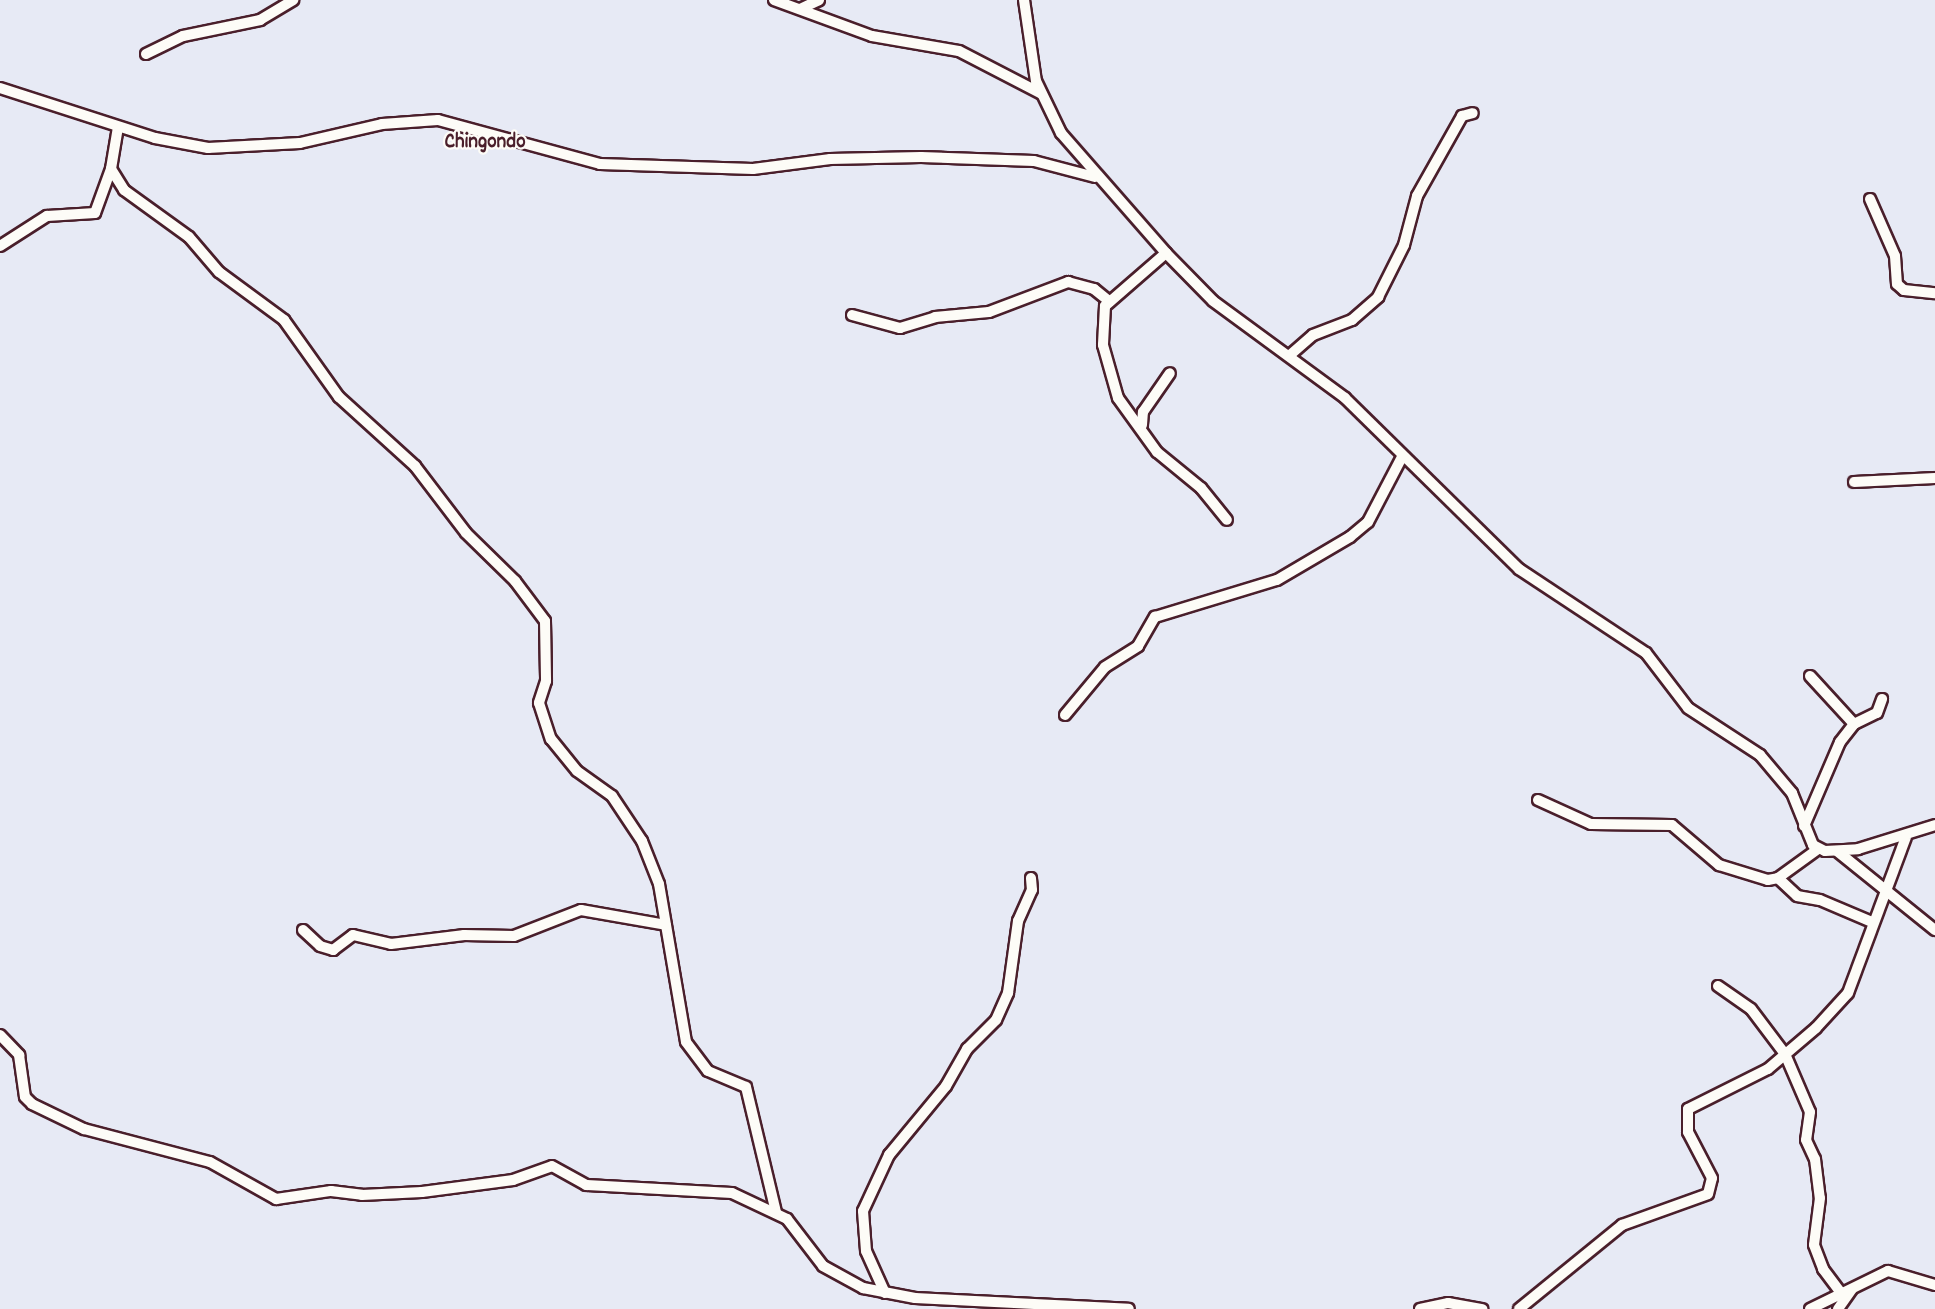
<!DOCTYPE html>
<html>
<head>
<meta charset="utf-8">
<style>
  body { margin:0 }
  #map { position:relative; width:1935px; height:1309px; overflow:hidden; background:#e7eaf5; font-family:Dekko,sans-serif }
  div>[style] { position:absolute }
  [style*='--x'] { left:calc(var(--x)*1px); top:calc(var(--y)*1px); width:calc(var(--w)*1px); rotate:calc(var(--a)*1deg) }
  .roads { filter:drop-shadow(2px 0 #4a1f2b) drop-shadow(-2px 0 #4a1f2b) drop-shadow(0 2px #4a1f2b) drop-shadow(0 -2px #4a1f2b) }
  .minor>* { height:10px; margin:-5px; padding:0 5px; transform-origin:5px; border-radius:5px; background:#fdfcf7 }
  span { translate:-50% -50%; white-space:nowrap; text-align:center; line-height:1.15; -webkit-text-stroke:4.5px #fdfcf7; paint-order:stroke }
  .quarter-label { font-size:21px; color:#4a1f2b; font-weight:700 }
</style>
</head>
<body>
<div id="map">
  <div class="roads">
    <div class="minor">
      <i style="--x:774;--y:0;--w:104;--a:20.2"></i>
      <i style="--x:872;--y:36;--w:88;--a:9.8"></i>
      <i style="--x:959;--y:51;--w:93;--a:27.4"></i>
      <i style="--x:1024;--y:0;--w:82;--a:81.6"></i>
      <i style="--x:1036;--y:81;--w:58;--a:64.3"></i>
      <i style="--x:1061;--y:133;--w:159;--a:48.8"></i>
      <i style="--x:1166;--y:253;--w:67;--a:45.6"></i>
      <i style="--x:1213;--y:301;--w:164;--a:36.3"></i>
      <i style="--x:1345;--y:398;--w:244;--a:44.5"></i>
      <i style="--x:1519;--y:569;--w:152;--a:33.5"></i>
      <i style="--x:1646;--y:653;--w:69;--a:52.6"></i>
      <i style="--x:1688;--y:708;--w:86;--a:33.1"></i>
      <i style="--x:1760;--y:755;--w:50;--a:49.9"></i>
      <i style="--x:1792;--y:793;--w:56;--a:68"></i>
      <i style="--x:1813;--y:845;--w:13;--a:27"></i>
      <i style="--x:1825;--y:851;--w:33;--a:-3"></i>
      <i style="--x:1858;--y:849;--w:81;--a:-17.3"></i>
      <i style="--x:800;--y:9;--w:21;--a:-25"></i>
      <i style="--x:146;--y:54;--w:41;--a:-25.9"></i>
      <i style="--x:183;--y:36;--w:79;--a:-11.7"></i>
      <i style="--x:260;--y:20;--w:39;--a:-31"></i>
      <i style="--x:0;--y:88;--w:163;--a:17.9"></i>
      <i style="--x:155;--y:138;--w:54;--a:10.7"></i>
      <i style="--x:208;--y:148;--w:92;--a:-3.1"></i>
      <i style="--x:300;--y:143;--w:84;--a:-13"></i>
      <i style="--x:382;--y:124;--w:56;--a:-4.1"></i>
      <i style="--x:438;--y:120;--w:168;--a:15.2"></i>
      <i style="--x:600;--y:164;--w:153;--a:1.9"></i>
      <i style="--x:753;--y:169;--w:78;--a:-7.4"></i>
      <i style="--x:830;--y:159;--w:91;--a:-1.3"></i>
      <i style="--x:921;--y:157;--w:113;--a:2"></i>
      <i style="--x:1034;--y:161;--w:63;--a:14.7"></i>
      <i style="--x:118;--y:127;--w:43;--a:99.5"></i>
      <i style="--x:111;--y:169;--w:25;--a:58"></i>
      <i style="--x:124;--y:190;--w:80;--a:35.9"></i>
      <i style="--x:189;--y:237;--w:46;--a:49.4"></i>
      <i style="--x:219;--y:272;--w:81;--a:36.4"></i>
      <i style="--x:284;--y:320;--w:95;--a:54.5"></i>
      <i style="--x:339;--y:397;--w:103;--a:42.2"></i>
      <i style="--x:415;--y:466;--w:84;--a:52.7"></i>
      <i style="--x:466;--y:533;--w:69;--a:44.4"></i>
      <i style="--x:515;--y:581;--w:50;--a:53.1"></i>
      <i style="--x:545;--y:621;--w:60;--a:89"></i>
      <i style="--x:546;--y:681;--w:23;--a:108"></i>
      <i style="--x:539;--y:703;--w:38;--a:72"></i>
      <i style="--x:551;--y:739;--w:41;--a:50.9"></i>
      <i style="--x:577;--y:771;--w:43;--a:35.5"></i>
      <i style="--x:612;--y:796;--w:54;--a:56.3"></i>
      <i style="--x:642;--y:841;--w:46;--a:68.4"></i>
      <i style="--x:659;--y:884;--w:160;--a:80.3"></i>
      <i style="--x:686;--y:1042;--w:36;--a:53"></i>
      <i style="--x:708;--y:1071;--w:41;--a:22.8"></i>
      <i style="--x:746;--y:1087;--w:129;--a:76.5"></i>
      <i style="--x:1870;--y:199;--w:62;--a:66.3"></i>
      <i style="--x:1895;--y:256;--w:28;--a:86"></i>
      <i style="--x:1897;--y:284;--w:9;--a:41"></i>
      <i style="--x:1904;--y:290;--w:31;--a:6"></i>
      <i style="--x:0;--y:246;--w:56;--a:-32.6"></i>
      <i style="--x:47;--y:216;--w:48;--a:-3.6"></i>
      <i style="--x:95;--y:213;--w:47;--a:-70"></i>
      <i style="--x:1166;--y:253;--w:81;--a:139"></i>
      <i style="--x:1105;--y:306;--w:39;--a:93"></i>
      <i style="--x:1103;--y:345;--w:55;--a:74.2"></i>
      <i style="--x:1118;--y:398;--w:67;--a:54.2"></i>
      <i style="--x:1157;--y:452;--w:57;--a:39.3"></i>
      <i style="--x:1201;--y:488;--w:41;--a:50.9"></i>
      <i style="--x:852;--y:315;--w:50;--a:15.2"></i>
      <i style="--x:900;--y:328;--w:37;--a:-17"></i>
      <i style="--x:935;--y:317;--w:54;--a:-5.3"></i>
      <i style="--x:989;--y:312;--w:85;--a:-20.8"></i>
      <i style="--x:1068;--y:282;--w:27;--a:15"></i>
      <i style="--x:1094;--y:289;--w:19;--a:39"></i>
      <i style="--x:1290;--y:355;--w:30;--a:-41"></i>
      <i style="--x:1313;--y:335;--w:42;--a:-21"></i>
      <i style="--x:1352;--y:320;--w:35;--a:-41"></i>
      <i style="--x:1378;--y:297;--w:58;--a:-63.4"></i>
      <i style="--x:1404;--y:245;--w:51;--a:-75.1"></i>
      <i style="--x:1417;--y:196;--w:92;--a:-60.6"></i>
      <i style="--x:1462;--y:116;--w:11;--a:-15"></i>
      <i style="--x:1142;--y:425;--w:13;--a:-86"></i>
      <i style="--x:1143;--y:412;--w:47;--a:-55.3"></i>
      <i style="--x:1854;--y:482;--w:81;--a:-2.8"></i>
      <i style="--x:1810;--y:676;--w:65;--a:47.5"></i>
      <i style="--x:1065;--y:715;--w:62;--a:-50.2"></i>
      <i style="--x:1105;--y:667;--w:39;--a:-32"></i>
      <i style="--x:1138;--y:646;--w:34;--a:-60"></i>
      <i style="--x:1155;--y:617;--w:127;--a:-16.9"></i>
      <i style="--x:1277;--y:580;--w:85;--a:-30.5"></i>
      <i style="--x:1350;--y:537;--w:23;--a:-40"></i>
      <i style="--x:1368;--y:522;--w:73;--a:-62.4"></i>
      <i style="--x:1538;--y:800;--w:58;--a:24.4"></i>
      <i style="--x:1591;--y:824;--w:81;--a:0.7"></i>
      <i style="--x:1672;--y:825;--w:62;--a:40.4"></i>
      <i style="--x:1719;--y:865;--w:51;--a:17"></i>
      <i style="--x:1768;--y:880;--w:10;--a:-11"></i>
      <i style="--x:1778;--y:878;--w:49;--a:-35.9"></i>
      <i style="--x:1804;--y:826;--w:91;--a:-66.8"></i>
      <i style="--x:1840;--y:742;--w:23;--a:-52"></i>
      <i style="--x:1854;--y:724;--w:25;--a:-26"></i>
      <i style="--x:1877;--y:713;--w:15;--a:-70"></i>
      <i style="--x:1837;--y:851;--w:126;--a:38.9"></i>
      <i style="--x:1778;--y:878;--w:26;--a:43"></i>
      <i style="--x:1797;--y:896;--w:23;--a:10"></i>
      <i style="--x:1820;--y:900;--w:56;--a:22.9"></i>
      <i style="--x:303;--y:930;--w:23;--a:43"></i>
      <i style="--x:320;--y:946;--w:14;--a:17"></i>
      <i style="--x:333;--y:950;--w:25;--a:-37"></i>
      <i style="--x:353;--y:935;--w:39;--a:13"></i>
      <i style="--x:391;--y:944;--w:74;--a:-7"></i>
      <i style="--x:464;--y:935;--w:50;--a:1.1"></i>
      <i style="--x:514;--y:936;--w:72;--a:-21.2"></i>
      <i style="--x:581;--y:910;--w:86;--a:10"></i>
      <i style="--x:1718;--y:986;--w:40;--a:34.9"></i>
      <i style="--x:1751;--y:1009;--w:56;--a:52.9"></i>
      <i style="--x:1785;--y:1054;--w:63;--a:66.7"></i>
      <i style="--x:1810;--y:1112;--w:28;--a:98"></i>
      <i style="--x:1806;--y:1140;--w:21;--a:65"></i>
      <i style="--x:1815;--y:1159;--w:39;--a:83"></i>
      <i style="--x:1820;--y:1198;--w:47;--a:97.3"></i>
      <i style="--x:1814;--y:1245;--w:26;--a:69"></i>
      <i style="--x:1823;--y:1269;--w:30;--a:53"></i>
      <i style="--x:0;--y:1035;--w:28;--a:46"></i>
      <i style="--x:19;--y:1055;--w:42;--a:81.9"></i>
      <i style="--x:25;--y:1097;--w:10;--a:45"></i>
      <i style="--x:32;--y:1104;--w:58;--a:25.7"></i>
      <i style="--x:84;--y:1129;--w:130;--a:14.7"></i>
      <i style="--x:210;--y:1162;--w:76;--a:29.3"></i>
      <i style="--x:276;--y:1199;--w:56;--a:-8.3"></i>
      <i style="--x:331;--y:1191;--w:31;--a:7"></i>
      <i style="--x:362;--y:1195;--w:60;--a:-2.9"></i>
      <i style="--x:422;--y:1192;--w:92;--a:-7.5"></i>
      <i style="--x:513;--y:1180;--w:41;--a:-19.7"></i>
      <i style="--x:552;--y:1166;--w:39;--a:29"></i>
      <i style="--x:586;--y:1185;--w:146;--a:3.1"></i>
      <i style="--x:732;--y:1193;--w:61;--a:25.3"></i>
      <i style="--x:787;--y:1219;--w:59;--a:52.5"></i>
      <i style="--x:823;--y:1266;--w:46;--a:28.8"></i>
      <i style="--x:863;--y:1288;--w:53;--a:10.9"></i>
      <i style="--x:915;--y:1298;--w:214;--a:2.9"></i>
      <i style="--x:885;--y:1293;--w:46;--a:-114.3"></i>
      <i style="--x:866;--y:1251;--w:40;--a:-94.3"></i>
      <i style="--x:863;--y:1211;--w:62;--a:-65.1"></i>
      <i style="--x:889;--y:1155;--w:89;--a:-50.4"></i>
      <i style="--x:946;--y:1086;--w:43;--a:-60.4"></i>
      <i style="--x:967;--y:1049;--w:41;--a:-45"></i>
      <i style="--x:996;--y:1020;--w:30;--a:-66"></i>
      <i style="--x:1008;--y:993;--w:73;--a:-82.1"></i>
      <i style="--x:1018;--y:921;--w:34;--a:-66"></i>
      <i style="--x:1032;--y:890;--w:12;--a:-95"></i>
      <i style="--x:1420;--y:1309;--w:29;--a:-12"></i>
      <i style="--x:1448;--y:1303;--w:35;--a:10"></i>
      <i style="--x:1519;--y:1309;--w:133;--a:-39.2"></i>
      <i style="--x:1622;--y:1225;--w:91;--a:-19.8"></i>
      <i style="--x:1708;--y:1194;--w:16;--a:-76"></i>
      <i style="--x:1712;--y:1178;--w:52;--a:-117.6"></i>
      <i style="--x:1688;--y:1132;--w:23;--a:-90"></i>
      <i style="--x:1688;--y:1109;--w:89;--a:-26.6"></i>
      <i style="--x:1768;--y:1069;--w:63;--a:-40.5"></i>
      <i style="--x:1816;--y:1028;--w:47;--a:-47.6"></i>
      <i style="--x:1848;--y:993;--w:166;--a:-69.6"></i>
      <i style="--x:1810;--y:1309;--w:87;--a:-26"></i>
      <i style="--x:1888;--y:1271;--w:49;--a:16.6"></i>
      <i style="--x:1838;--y:1309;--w:24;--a:-55"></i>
    </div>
  </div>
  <div class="quarter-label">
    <span style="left:485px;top:143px">Chingondo</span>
  </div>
</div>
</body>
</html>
